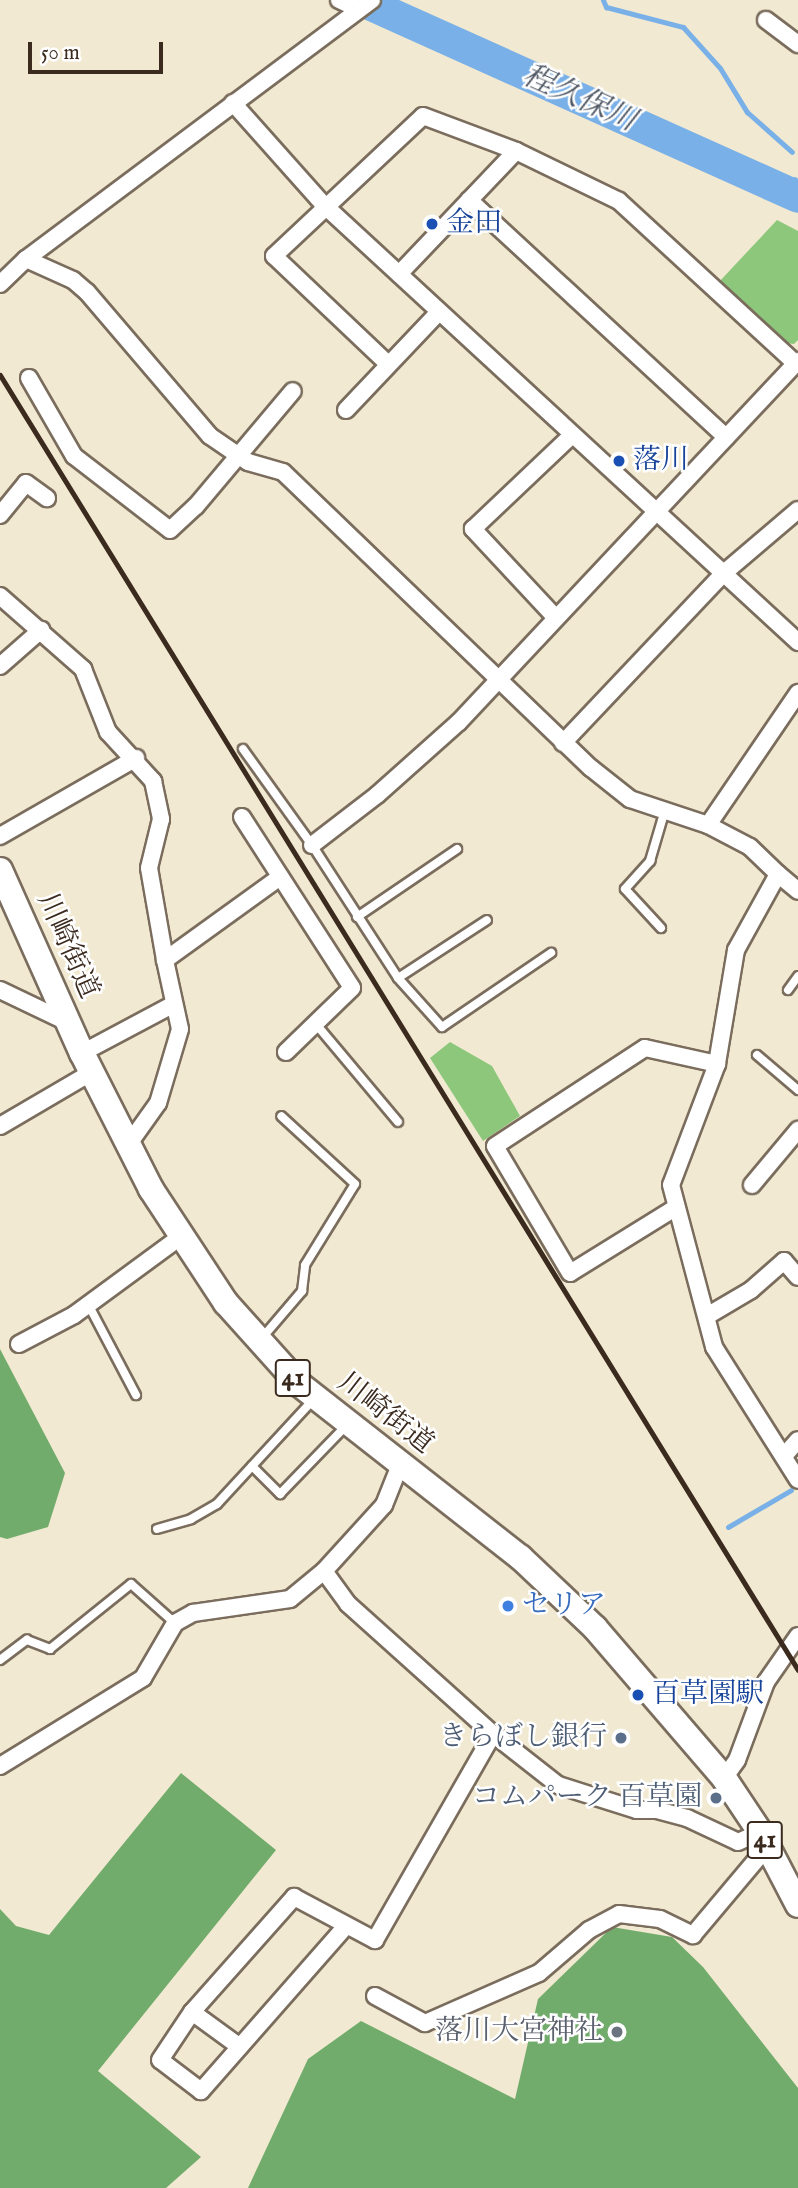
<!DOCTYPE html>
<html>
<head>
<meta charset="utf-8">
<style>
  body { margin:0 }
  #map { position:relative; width:798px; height:2188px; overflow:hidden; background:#f1e9d1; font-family:"IM FELL English","Noto Serif JP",serif }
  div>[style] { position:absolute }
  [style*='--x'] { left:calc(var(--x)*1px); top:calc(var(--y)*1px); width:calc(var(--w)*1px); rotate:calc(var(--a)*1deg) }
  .green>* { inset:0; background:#8dc77c }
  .forest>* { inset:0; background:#72ac6c }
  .stream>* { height:5px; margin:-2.5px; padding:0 2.5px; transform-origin:2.5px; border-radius:2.5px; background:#79b0e8 }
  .river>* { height:32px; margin:-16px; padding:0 16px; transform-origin:16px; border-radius:16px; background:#79b0e8 }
  .roads { filter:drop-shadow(2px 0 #7b6d5d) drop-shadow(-2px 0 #7b6d5d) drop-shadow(0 2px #7b6d5d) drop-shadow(0 -2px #7b6d5d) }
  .service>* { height:8px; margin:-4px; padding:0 4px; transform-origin:4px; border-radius:4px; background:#fff }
  .minor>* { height:16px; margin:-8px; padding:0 8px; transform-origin:8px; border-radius:8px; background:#fff }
  .primary>* { height:24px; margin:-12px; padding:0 12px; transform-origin:12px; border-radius:12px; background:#fff }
  .rail>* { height:5px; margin:-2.5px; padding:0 2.5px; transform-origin:2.5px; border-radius:2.5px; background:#3b2a1e }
  .dots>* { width:19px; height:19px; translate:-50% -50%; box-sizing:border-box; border:4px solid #fff; border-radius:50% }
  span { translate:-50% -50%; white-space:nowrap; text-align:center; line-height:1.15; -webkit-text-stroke:5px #fff; paint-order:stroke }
  .shield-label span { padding:2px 5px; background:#fff; border:2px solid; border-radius:5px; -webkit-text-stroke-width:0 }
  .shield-label { font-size:26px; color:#3b2a1e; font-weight:700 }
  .transit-label { font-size:28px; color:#164399 }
  .left { translate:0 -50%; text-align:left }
  .street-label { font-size:28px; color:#3b2a1e }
  .shop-label { font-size:28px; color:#366cbe }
  .service-label { font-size:28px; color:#4e5e75 }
  .right { translate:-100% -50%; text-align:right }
  .worship-label { font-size:28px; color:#5b616d }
  .water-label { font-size:30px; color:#515965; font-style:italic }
  .scale { position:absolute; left:28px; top:42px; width:135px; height:32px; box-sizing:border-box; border:4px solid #3b2a1e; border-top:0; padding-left:9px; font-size:21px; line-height:24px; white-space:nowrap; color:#3b2a1e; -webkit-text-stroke:5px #fff; paint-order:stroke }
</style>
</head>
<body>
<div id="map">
  <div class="green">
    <i style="clip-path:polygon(777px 220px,798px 231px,798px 340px,794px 344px,786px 343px,719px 282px)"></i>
    <i style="clip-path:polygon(450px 1042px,492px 1066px,520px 1116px,483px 1141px,430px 1058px)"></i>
  </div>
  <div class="forest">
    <i style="clip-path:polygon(0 1349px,65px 1473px,48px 1527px,7px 1539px,0 1537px)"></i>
    <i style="clip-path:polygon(181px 1773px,276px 1850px,98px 2071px,201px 2157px,166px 2188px,0 2188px,0 1909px,16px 1926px,49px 1935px)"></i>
    <i style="clip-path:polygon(612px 1927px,672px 1937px,703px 1967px,798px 2088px,798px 2188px,248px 2188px,308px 2059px,361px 2021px,515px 2099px,538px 1999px)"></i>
  </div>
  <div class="stream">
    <i style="--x:603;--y:0;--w:8;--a:67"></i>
    <i style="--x:606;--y:7;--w:80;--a:14.6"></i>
    <i style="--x:683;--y:27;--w:55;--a:47.9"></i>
    <i style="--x:720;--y:68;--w:52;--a:58.5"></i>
    <i style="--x:747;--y:112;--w:60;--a:41.6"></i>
    <i style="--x:793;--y:195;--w:16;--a:-83"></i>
    <i style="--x:728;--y:1527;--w:73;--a:-30.4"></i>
  </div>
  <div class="river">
    <i style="--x:360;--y:0;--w:480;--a:24.2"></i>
  </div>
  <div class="roads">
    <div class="service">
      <i style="--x:243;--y:749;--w:118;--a:54.3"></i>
      <i style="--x:312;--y:845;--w:158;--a:57.1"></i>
      <i style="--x:398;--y:978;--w:66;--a:48.1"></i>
      <i style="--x:442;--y:1027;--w:132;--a:-34.2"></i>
      <i style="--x:357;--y:917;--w:121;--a:-34.2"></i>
      <i style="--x:661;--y:928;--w:53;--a:-132.7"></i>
      <i style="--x:625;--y:889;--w:38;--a:-48"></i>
      <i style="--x:650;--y:861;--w:53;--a:-73.6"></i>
      <i style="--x:398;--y:978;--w:106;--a:-33.1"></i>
      <i style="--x:788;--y:990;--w:17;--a:-54"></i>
      <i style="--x:315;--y:1023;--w:129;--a:50"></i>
      <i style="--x:757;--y:1055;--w:54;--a:40.5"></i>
      <i style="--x:88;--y:1304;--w:103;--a:62.2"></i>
      <i style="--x:262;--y:1338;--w:62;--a:-49.6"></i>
      <i style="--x:302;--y:1291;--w:26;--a:-83"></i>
      <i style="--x:305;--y:1265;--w:95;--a:-58.3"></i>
      <i style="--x:355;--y:1184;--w:100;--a:-137.4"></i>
      <i style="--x:252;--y:1466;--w:40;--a:45"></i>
      <i style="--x:280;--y:1494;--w:95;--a:-45.9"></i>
      <i style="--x:157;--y:1529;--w:35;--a:-16"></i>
      <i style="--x:191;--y:1519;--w:30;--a:-30"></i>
      <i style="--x:217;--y:1504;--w:142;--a:-47.3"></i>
      <i style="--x:0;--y:1660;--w:34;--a:-37"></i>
      <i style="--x:27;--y:1640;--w:25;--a:21"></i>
      <i style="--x:50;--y:1649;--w:104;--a:-38.7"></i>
      <i style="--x:131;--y:1584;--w:59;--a:41.6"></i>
    </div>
    <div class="minor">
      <i style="--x:339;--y:0;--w:21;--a:25"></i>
      <i style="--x:766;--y:20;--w:40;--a:37"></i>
      <i style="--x:233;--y:103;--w:137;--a:48.3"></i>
      <i style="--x:324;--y:205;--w:645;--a:42.67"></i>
      <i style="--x:469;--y:200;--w:350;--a:42.7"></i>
      <i style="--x:26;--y:259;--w:51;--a:24.1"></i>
      <i style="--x:73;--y:280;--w:18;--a:41"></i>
      <i style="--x:87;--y:292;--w:189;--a:49.5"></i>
      <i style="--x:210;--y:436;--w:46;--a:34.4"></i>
      <i style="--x:248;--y:462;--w:36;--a:16"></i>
      <i style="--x:283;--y:472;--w:427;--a:43.9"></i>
      <i style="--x:591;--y:768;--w:50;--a:38.5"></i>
      <i style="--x:630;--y:799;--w:82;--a:18.4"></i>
      <i style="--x:708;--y:825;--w:47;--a:27.6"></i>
      <i style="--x:750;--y:847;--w:39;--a:44"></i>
      <i style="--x:778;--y:874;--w:87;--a:118.9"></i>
      <i style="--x:736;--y:950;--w:116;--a:99.5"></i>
      <i style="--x:717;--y:1064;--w:129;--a:110.8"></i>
      <i style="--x:671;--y:1185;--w:168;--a:75.1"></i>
      <i style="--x:714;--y:1347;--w:157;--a:57.7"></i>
      <i style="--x:399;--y:274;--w:170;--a:-46.4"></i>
      <i style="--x:0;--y:284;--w:36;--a:-44"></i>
      <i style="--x:26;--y:259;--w:432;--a:-36.8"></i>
      <i style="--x:388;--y:364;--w:157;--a:-136.5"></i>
      <i style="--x:274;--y:256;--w:204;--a:-43.2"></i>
      <i style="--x:423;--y:116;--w:99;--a:20.6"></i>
      <i style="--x:516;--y:151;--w:114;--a:25.9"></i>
      <i style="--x:619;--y:201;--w:241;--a:42.6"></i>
      <i style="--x:29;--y:378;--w:90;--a:60"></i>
      <i style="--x:74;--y:456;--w:121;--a:37.6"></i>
      <i style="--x:170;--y:530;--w:35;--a:-43"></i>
      <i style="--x:196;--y:506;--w:150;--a:-49.9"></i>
      <i style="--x:346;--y:410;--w:135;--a:-46.5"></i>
      <i style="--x:0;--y:515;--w:41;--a:-50.9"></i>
      <i style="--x:26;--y:483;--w:26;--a:36"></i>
      <i style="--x:0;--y:596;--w:111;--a:41.3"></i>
      <i style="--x:83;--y:669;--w:68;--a:68.4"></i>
      <i style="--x:108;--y:732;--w:67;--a:47.4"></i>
      <i style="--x:153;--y:781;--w:39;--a:78"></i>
      <i style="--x:161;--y:819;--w:50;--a:103.8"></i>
      <i style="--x:149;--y:868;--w:93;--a:80.1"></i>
      <i style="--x:556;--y:618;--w:122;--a:-133"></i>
      <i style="--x:473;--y:529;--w:137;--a:-43.5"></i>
      <i style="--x:0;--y:666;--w:55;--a:-41.3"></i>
      <i style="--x:563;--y:743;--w:234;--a:-46.6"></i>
      <i style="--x:724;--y:573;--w:97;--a:-40.4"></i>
      <i style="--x:242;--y:817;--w:203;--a:57.2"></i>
      <i style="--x:352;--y:988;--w:92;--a:135.9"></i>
      <i style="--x:708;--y:825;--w:160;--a:-55.7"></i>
      <i style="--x:0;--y:836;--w:157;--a:-29.8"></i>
      <i style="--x:312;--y:845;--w:82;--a:-37.6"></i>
      <i style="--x:377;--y:795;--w:110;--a:-41.7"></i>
      <i style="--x:459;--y:722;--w:495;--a:-46.8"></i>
      <i style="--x:778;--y:874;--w:26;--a:40"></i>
      <i style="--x:0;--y:990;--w:76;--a:25.6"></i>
      <i style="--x:82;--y:1053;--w:104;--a:-28"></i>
      <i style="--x:0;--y:1126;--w:107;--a:-30.4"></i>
      <i style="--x:128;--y:1145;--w:52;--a:-54.5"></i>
      <i style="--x:158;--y:1103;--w:77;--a:-73.4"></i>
      <i style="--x:180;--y:1029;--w:71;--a:-102.3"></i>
      <i style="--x:165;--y:960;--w:142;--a:-35.8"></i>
      <i style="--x:752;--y:1185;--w:72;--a:-50.1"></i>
      <i style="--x:675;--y:1208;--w:123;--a:148.2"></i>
      <i style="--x:570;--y:1273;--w:147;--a:-120.6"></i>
      <i style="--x:495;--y:1146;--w:179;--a:-33.2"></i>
      <i style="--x:645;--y:1048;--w:74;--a:12.5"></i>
      <i style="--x:707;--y:1316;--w:51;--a:-30.6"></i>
      <i style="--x:751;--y:1290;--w:44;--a:-41.3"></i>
      <i style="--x:784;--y:1261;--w:21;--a:49"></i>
      <i style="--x:19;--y:1344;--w:62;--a:-27.8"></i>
      <i style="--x:74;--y:1315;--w:130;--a:-36.3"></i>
      <i style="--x:784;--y:1456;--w:21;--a:-49"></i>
      <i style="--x:324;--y:1571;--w:41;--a:54"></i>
      <i style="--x:348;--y:1604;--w:195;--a:41.9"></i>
      <i style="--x:493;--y:1734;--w:83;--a:38.1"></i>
      <i style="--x:558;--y:1785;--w:83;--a:17.6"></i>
      <i style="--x:637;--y:1810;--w:20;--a:0"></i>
      <i style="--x:657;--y:1810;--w:31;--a:15"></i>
      <i style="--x:687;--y:1818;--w:56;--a:25.2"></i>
      <i style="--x:738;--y:1842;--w:24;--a:-24"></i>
      <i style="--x:0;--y:1766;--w:168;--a:-31.6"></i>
      <i style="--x:143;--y:1678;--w:64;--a:-59.8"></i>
      <i style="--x:175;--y:1623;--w:21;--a:-29"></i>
      <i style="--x:193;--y:1613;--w:98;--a:-8.2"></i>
      <i style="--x:290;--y:1599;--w:44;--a:-39.5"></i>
      <i style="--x:324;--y:1571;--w:89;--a:-47.7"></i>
      <i style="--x:384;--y:1505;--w:43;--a:-68.2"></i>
      <i style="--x:724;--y:1778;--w:22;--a:-54"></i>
      <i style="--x:737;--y:1760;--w:83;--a:-69.6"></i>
      <i style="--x:766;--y:1682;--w:56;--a:-55.2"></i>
      <i style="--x:346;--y:1926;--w:220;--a:131.3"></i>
      <i style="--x:201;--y:2091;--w:51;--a:-142.9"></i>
      <i style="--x:160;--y:2060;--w:58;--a:-56.3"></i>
      <i style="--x:192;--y:2012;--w:154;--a:-48.4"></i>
      <i style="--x:294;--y:1897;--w:92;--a:28"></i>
      <i style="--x:375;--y:1940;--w:237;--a:-60.2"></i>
      <i style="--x:375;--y:1996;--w:57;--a:28.4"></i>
      <i style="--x:425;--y:2023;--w:124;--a:-23.7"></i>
      <i style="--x:539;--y:1973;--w:66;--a:-40.7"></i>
      <i style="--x:589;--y:1930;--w:34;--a:-28"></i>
      <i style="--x:619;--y:1914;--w:41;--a:7"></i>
      <i style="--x:660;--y:1919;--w:37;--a:26"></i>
      <i style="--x:693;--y:1935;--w:116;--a:-49.9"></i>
      <i style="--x:192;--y:2012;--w:59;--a:36.1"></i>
    </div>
    <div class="primary">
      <i style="--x:0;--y:870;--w:201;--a:65.9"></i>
      <i style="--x:82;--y:1053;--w:153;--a:63.1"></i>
      <i style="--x:151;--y:1189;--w:136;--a:56.7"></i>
      <i style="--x:226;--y:1303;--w:109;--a:48"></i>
      <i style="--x:299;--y:1384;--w:281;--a:38.1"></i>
      <i style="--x:520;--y:1557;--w:103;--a:43.4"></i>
      <i style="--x:595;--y:1628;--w:198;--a:49.3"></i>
      <i style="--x:724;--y:1778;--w:65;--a:56.3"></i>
      <i style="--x:760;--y:1832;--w:82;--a:62.5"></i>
    </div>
  </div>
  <div class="rail">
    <i style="--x:0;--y:375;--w:1521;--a:58.36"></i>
  </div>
  <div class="dots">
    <i style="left:432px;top:224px;background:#1a4fb4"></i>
    <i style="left:619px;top:461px;background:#1a4fb4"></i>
    <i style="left:508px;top:1606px;background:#3f7fe0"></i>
    <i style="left:638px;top:1695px;background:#1a4fb4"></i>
    <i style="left:621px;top:1738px;background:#5c6f8a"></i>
    <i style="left:716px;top:1798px;background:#5c6f8a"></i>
    <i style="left:617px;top:2032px;background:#6b7280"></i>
  </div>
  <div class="shield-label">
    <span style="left:293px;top:1378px">41</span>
    <span style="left:765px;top:1840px">41</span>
  </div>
  <div class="transit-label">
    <span class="left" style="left:446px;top:224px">金田</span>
    <span class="left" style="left:633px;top:461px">落川</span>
    <span class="left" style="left:652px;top:1695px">百草園駅</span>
  </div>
  <div class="street-label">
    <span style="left:67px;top:946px;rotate:66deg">川崎街道</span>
    <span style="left:385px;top:1414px;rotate:38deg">川崎街道</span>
  </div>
  <div class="shop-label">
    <span class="left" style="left:522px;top:1606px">セリア</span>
  </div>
  <div class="service-label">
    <span class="right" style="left:607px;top:1738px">きらぼし銀行</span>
    <span class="right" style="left:702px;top:1798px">コムパーク 百草園</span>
  </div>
  <div class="worship-label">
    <span class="right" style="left:603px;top:2032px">落川大宮神社</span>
  </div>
  <div class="water-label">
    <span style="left:579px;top:99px;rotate:24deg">程久保川</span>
  </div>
  <div class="scale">50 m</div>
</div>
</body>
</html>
